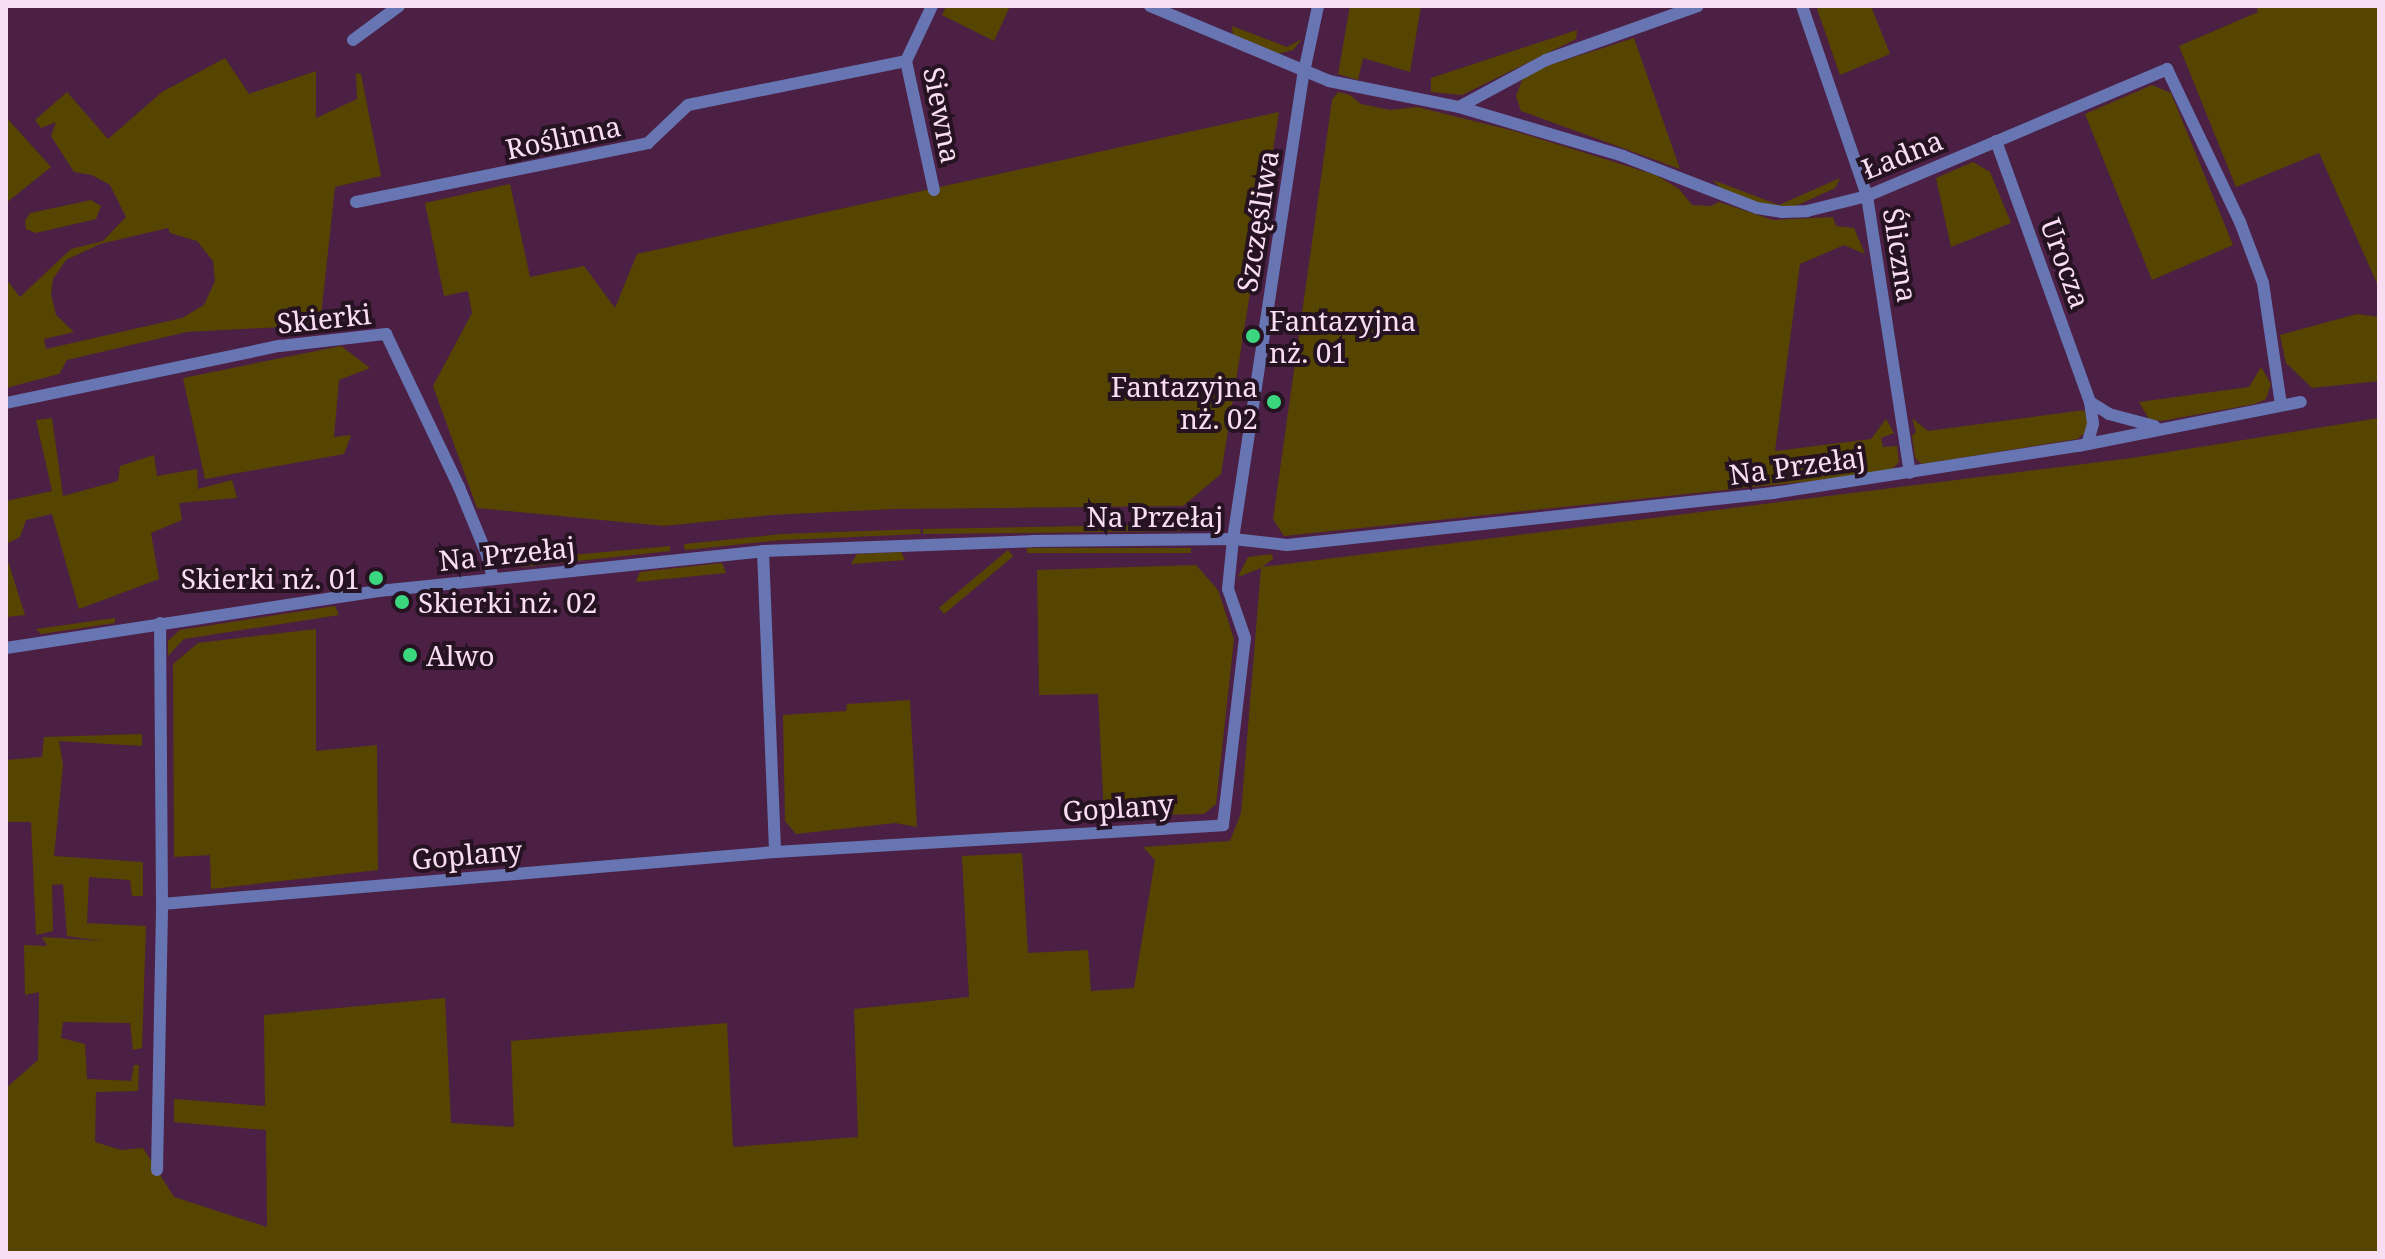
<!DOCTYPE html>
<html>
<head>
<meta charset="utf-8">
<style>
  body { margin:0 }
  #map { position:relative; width:2385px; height:1259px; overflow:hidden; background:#4b2044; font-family:"Noto Serif",serif }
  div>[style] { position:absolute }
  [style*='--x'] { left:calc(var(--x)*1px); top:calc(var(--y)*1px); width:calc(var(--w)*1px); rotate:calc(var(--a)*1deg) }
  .green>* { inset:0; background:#564500; transform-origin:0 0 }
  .minor>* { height:12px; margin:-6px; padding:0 6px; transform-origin:6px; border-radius:6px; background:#6775b3 }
  .dots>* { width:22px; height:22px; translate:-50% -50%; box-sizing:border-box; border:4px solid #261322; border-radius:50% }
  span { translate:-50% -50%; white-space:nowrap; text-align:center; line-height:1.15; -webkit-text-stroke:8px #261322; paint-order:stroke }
  .street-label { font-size:28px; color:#f9ddf3 }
  .poi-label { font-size:28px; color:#f9ddf3 }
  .left { translate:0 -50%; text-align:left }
  .right { translate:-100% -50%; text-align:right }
  .frame { position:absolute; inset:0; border:8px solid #f9ddf3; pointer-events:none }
</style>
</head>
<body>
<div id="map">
  <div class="green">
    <i style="clip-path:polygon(946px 6px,1010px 6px,994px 41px,942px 15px)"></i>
    <i style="clip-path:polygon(1350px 6px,1421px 6px,1410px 72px,1363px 58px,1358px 80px,1338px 74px)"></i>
    <i style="clip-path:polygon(1816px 6px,1871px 6px,1890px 54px,1840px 75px)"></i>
    <i style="clip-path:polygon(2256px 6px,2379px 6px,2379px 288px,2319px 153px,2236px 187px,2179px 46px,2258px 12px)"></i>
    <i style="clip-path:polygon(1232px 26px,1287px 47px,1302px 39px,1293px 50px,1278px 54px,1233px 35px)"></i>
    <i style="clip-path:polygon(1577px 30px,1576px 39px,1462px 95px,1431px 92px,1431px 78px)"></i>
    <i style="clip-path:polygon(1634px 38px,1680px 169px,1521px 111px,1516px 96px,1525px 73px)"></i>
    <i style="clip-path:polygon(evenodd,225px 58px,249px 94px,316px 71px,316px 118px,357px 99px,356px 73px,361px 74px,381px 176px,335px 187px,320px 325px,187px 332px,67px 360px,59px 374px,6px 388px,6px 279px,20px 297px,71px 249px,103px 241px,126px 217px,110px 185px,92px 175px,74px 172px,51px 136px,56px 122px,41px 128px,35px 120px,67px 92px,108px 139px,162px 92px,225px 58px,168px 228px,170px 233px,197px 241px,213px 261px,215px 281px,204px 305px,182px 318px,46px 349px,44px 339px,74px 332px,56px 315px,51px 294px,53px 279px,66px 260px,100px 244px,168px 228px)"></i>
    <i style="clip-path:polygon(2152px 85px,2171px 93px,2233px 245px,2152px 280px,2085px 114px)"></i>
    <i style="clip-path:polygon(1338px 92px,1350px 95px,1361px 104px,1390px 110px,1417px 107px,1514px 131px,1656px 175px,1679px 189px,1692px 205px,1711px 206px,1719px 202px,1773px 220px,1833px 217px,1836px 226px,1854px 228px,1865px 254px,1844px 245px,1800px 264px,1775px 451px,1871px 439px,1886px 419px,1894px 433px,1881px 438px,1883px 447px,1897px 446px,1899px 462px,1888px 473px,1284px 536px,1273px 519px,1332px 100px)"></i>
    <i style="clip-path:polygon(1279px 112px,1221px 474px,1183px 506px,894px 509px,771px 515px,664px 526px,477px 508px,433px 386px,472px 313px,468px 291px,444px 296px,425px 203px,510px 184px,530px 277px,584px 266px,615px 308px,637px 254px)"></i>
    <i style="clip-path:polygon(6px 117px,51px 167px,6px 203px)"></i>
    <i style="clip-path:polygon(1973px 162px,1990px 172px,2011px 223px,1951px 247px,1936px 178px)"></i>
    <i style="clip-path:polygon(1846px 167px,1835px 188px,1789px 209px,1767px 206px,1721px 189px,1713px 180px,1779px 205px,1840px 178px)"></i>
    <i style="clip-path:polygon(91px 200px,101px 206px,96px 219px,36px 233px,26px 229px,25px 221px,30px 213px)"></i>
    <i style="clip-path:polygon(2357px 314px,2379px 317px,2379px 381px,2312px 388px,2286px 363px,2280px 335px)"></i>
    <i style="clip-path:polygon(341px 346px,370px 368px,339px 380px,334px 437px,351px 435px,344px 454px,205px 479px,183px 378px)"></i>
    <i style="clip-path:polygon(2261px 367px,2271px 384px,2266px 399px,2255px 404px,2161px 421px,2149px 419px,2139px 402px,2249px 387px)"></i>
    <i style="clip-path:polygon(2084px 410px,2089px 422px,2085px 433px,2077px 439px,1922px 464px,1915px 458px,1912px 436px,1916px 432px,1912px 418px,1928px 431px)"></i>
    <i style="clip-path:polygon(52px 418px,63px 496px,118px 481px,120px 466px,154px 455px,157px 476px,197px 469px,198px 489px,232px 480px,237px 498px,179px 503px,182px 520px,151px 533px,159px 579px,79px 609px,52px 514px,26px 520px,20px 537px,6px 544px,6px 501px,52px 491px,36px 420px)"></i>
    <i style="clip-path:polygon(2379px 418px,2379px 1253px,6px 1253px,6px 1088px,38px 1060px,39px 992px,25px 995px,24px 945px,47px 946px,42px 937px,103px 941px,67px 936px,63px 884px,52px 885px,53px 931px,36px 935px,31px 822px,6px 822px,6px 760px,42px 757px,44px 737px,142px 734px,142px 746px,59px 741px,63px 765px,54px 856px,143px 862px,143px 896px,132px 896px,130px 880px,89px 877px,87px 923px,146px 926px,142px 1048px,133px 1050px,130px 1023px,63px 1022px,61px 1038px,85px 1044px,87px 1079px,131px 1081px,134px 1065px,139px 1065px,138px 1091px,96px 1092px,95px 1142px,121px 1150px,143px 1148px,174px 1197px,267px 1227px,266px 1130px,174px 1122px,174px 1099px,265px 1106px,264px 1015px,445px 998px,451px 1123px,514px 1127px,511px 1041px,727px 1023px,733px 1147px,858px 1137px,854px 1009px,969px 997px,962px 856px,1022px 853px,1028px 953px,1088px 950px,1091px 991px,1134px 988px,1155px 860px,1143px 847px,1230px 841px,1241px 813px,1261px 568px,1238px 577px,1248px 557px,1272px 554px,1273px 559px,1262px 567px,2132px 458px)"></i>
    <i style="clip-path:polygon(1192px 524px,1191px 531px,923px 534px,923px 529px)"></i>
    <i style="clip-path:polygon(920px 529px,921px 534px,782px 540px,685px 550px,684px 544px,783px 534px)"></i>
    <i style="clip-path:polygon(670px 546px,670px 551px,522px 567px,504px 561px)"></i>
    <i style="left:1191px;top:548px;width:5px;height:164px;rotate:90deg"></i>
    <i style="left:1008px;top:550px;width:8px;height:90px;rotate:50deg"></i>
    <i style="clip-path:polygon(901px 552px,905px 560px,851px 564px,857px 554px)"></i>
    <i style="clip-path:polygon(6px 555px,25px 615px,6px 617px)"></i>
    <i style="clip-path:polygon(722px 563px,726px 573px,636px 582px,640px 572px)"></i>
    <i style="clip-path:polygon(1196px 565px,1218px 590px,1234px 639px,1216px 804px,1204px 814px,1104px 816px,1098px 694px,1039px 695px,1037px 570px)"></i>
    <i style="clip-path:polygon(335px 606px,339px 615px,184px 639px,168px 656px,168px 641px,180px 630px)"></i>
    <i style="clip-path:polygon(115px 618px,115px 623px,41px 634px,36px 629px)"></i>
    <i style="clip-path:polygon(316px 629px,316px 751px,377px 745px,378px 870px,211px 889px,210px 855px,174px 857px,173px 664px,198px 643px)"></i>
    <i style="clip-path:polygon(910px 700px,917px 827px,895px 823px,796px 834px,785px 821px,783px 715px,846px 711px,847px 704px)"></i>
  </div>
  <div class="minor">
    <i style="--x:932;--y:6;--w:61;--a:115.3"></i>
    <i style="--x:906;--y:61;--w:132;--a:77.8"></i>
    <i style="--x:1150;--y:6;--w:194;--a:22.7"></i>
    <i style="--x:1329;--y:81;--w:133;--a:11.3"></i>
    <i style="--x:1459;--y:107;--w:171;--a:16.6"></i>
    <i style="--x:1623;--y:156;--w:144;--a:21.2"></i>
    <i style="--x:1757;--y:208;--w:26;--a:9"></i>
    <i style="--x:1783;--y:212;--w:24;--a:-2"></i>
    <i style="--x:1807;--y:211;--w:62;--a:-14"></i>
    <i style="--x:1867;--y:196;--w:326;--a:-22.9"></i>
    <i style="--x:2167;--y:69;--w:170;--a:64.5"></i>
    <i style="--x:2240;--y:222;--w:65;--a:69.3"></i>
    <i style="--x:2263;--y:283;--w:123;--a:81.6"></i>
    <i style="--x:1802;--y:6;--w:201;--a:71.1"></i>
    <i style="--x:1867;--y:196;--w:280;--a:81.2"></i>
    <i style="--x:353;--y:40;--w:57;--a:-36.5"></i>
    <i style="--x:1459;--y:107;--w:99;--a:-28.4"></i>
    <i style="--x:1546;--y:60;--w:161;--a:-19.6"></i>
    <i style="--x:1996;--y:141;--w:277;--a:70.2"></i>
    <i style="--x:2090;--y:402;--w:22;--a:82"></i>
    <i style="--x:2093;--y:424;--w:18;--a:106"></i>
    <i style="--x:356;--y:202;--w:298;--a:-11.4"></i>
    <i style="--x:648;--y:143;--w:55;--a:-43.5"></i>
    <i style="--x:688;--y:105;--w:222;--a:-11.4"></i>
    <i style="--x:2090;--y:402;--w:22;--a:32"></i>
    <i style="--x:2109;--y:414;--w:47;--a:14.9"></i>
    <i style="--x:6;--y:403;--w:280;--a:-11.8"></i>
    <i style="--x:280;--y:346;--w:107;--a:-6.5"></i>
    <i style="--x:386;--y:334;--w:170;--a:64.5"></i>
    <i style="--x:459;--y:487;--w:74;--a:67.6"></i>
    <i style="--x:487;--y:555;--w:25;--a:76"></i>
    <i style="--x:763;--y:551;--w:301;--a:87.7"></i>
    <i style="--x:6;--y:648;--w:377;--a:-8.7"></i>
    <i style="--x:379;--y:591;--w:386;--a:-5.9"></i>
    <i style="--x:763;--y:551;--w:269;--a:-2.1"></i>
    <i style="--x:1032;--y:541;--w:201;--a:-0.6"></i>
    <i style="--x:1233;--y:539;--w:54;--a:6.3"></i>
    <i style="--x:1287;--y:545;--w:489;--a:-6.1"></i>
    <i style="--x:1773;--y:493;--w:309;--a:-8.8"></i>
    <i style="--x:2078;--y:446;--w:227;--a:-11.2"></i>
    <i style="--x:162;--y:904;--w:615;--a:-4.85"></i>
    <i style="--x:775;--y:852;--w:449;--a:-3.4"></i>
    <i style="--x:1223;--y:825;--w:188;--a:-83.3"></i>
    <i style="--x:1245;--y:638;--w:52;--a:-109.1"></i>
    <i style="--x:1228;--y:589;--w:50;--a:-84.3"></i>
    <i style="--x:1233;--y:539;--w:472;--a:-81.4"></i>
    <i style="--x:1304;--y:72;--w:67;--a:-78"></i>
    <i style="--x:157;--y:1170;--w:266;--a:-88.9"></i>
    <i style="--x:162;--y:904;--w:281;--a:-90.4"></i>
  </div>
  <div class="dots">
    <i style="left:1253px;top:336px;background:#3bd77f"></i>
    <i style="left:1274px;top:402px;background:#3bd77f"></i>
    <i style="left:376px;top:578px;background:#3bd77f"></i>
    <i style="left:402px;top:602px;background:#3bd77f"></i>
    <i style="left:410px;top:655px;background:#3bd77f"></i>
  </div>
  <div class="street-label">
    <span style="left:943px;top:115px;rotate:79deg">Siewna</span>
    <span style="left:563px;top:137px;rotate:-12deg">Roślinna</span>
    <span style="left:1902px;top:154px;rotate:-22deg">Ładna</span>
    <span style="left:1257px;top:221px;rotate:-81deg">Szczęśliwa</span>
    <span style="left:1901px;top:255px;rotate:81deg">Śliczna</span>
    <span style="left:2066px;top:263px;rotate:70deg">Urocza</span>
    <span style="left:324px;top:318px;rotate:-6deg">Skierki</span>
    <span style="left:1797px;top:465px;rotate:-8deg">Na Przełaj</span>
    <span style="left:1155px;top:516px">Na Przełaj</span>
    <span style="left:507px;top:553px;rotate:-6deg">Na Przełaj</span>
    <span style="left:1118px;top:807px;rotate:-4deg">Goplany</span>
    <span style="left:467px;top:854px;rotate:-5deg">Goplany</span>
  </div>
  <div class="poi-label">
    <span class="left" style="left:1269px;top:336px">Fantazyjna<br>nż. 01</span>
    <span class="right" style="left:1258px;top:402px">Fantazyjna<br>nż. 02</span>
    <span class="right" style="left:360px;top:578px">Skierki nż. 01</span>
    <span class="left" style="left:418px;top:602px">Skierki nż. 02</span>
    <span class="left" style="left:426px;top:655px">Alwo</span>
  </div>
  <div class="frame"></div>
</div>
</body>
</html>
